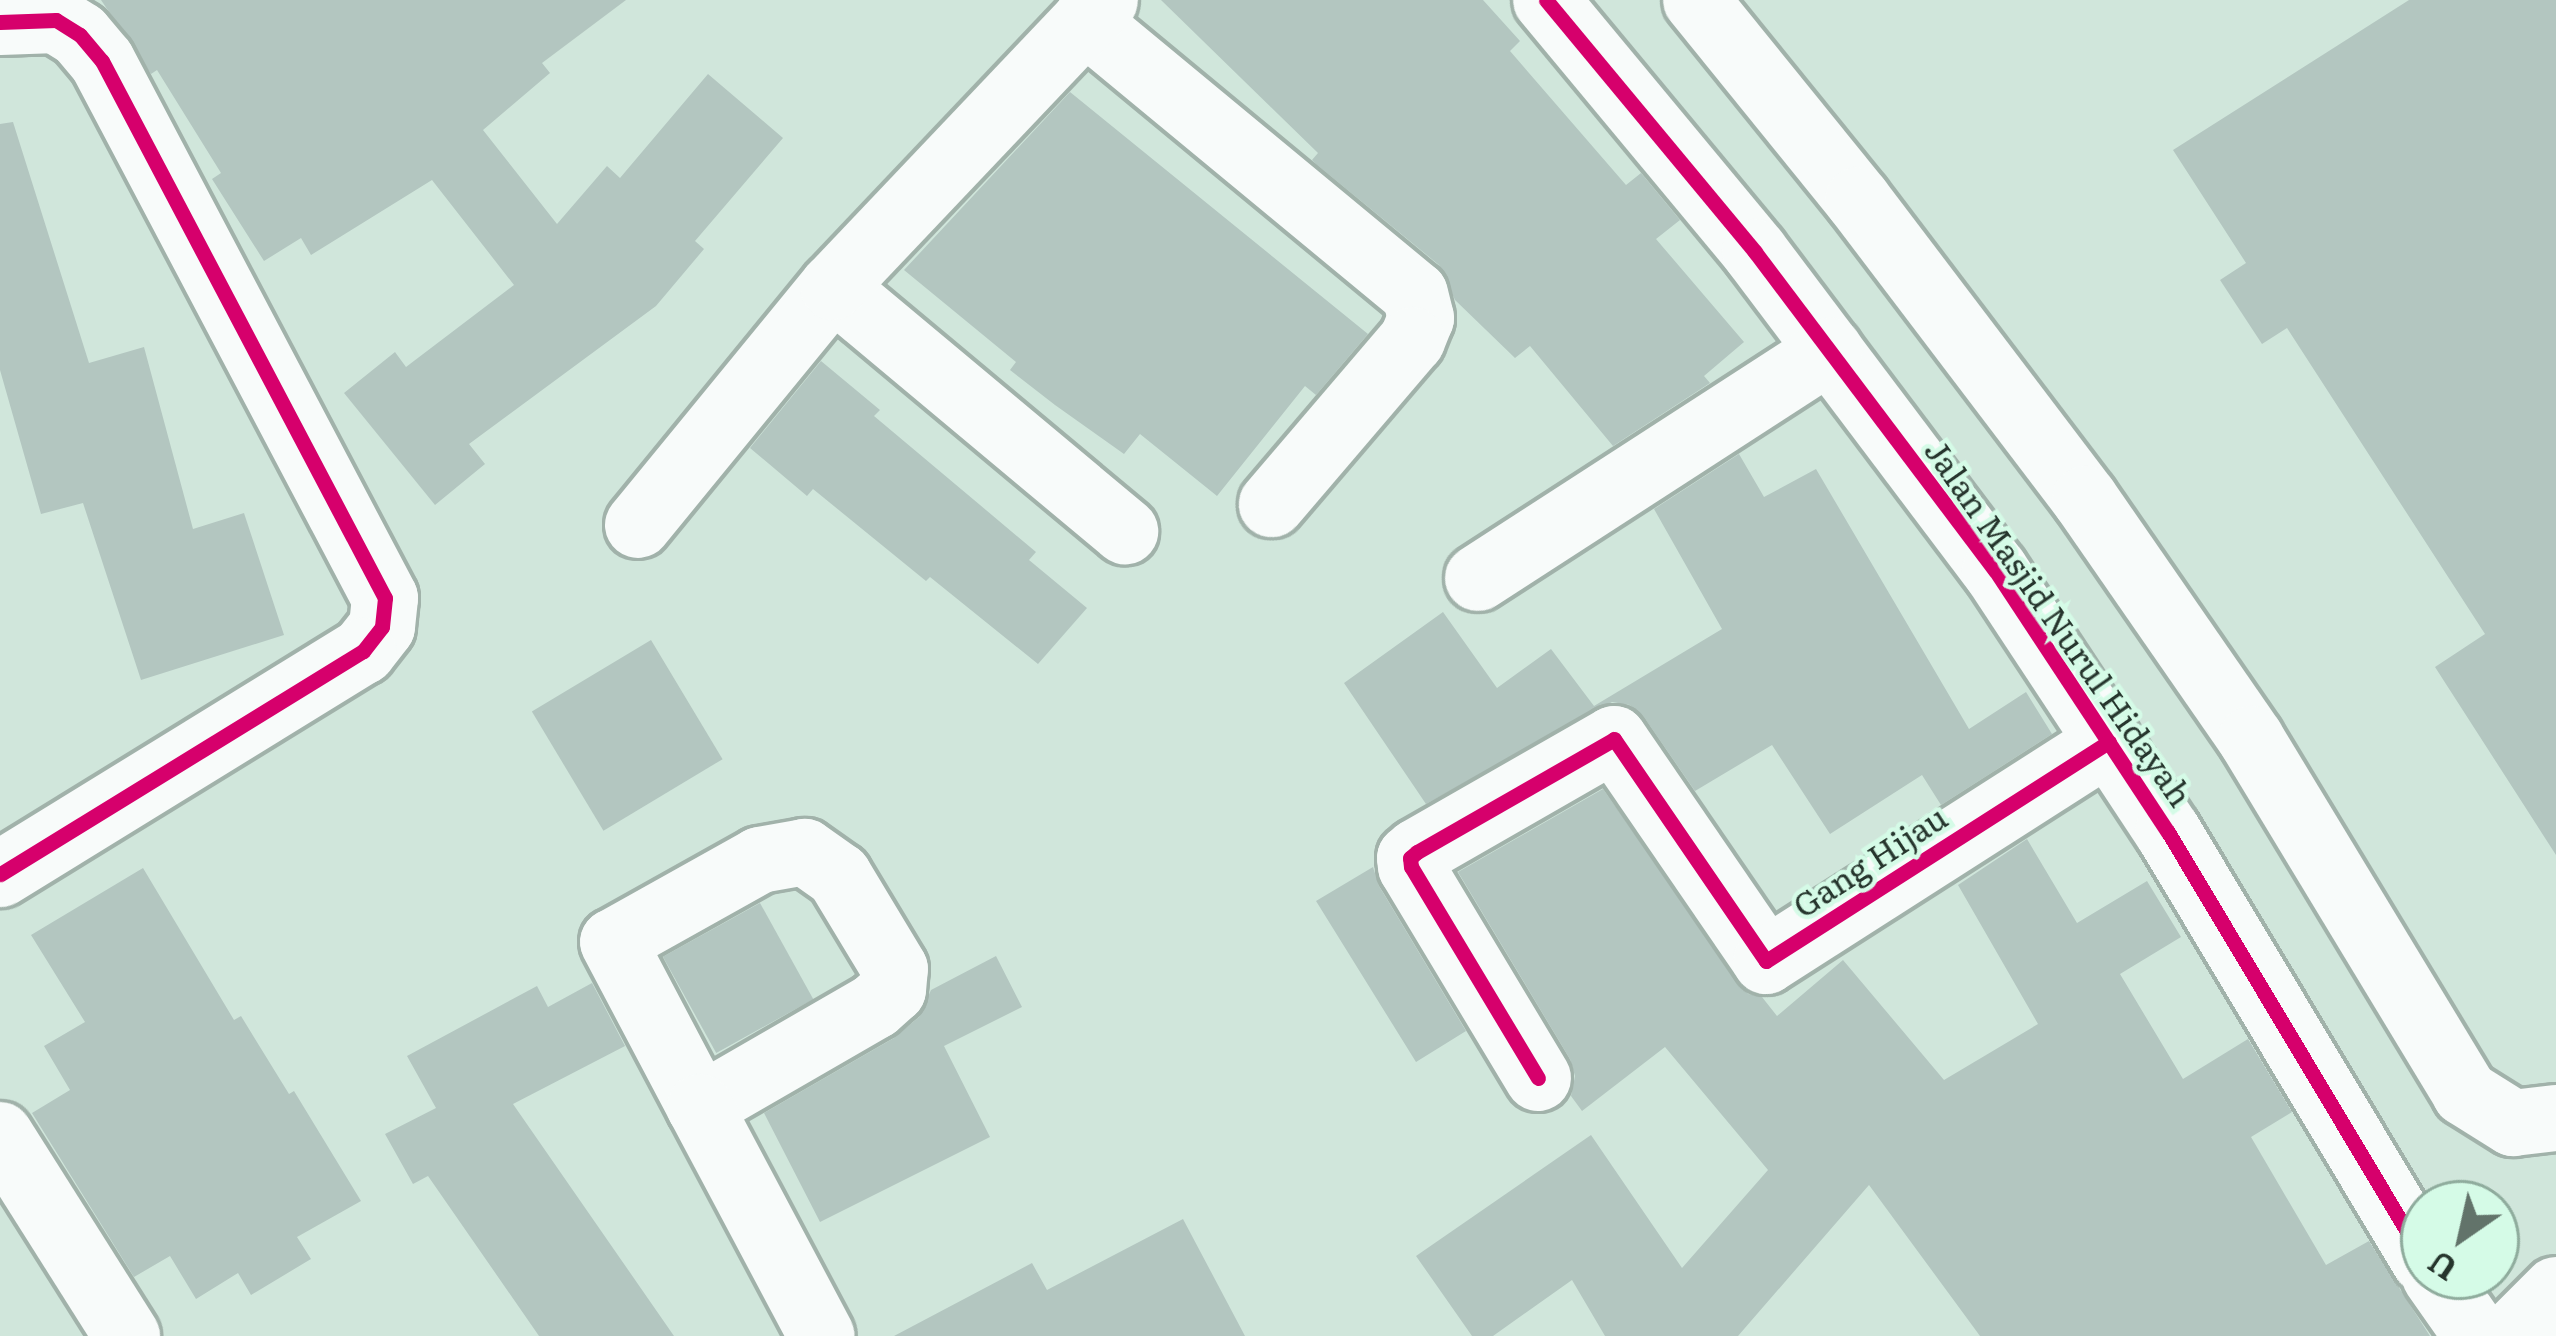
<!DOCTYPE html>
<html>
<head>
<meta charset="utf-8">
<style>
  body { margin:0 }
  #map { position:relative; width:2556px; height:1336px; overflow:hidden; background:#d0e6db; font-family:Literata,serif }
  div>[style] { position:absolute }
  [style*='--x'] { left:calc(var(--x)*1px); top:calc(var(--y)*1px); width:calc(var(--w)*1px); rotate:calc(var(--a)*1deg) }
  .building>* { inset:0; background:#b3c6c0; transform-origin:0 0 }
  .roads { filter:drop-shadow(3px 0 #a1b2aa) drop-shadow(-3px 0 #a1b2aa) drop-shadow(0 3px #a1b2aa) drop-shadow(0 -3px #a1b2aa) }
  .street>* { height:66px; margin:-33px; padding:0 33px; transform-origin:33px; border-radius:33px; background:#f8fbfa }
  .secondary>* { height:66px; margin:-33px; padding:0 33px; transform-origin:33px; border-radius:33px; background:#f8fbfa }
  .cycleway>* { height:15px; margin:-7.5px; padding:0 7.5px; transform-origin:7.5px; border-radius:7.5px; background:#d6006c }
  span { translate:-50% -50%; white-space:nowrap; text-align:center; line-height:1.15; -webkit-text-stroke:9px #d5fbe7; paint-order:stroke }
  .street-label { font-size:33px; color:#26352d }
  .north { position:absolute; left:2400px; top:1180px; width:120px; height:120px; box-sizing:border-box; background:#d5fbe7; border:3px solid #8fac9d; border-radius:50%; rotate:214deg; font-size:33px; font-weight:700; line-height:48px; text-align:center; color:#26352d }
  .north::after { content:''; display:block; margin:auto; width:42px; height:54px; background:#62736a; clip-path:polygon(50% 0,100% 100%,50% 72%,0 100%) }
</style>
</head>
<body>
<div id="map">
  <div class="building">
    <i style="clip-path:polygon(101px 0,626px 0,542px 63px,550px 73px,483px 130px,557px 224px,607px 166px,620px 178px,708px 74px,783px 138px,695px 241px,704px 249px,656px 306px,469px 444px,485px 464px,435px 505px,344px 393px,395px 352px,406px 367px,514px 285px,432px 180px,311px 255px,301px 238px,264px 261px,212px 179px,221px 173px,157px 70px,151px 74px)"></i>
    <i style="clip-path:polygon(1161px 0,1483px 0,1520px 41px,1510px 51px,1626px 185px,1641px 173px,1680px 220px,1656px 239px,1744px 342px,1704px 376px,1710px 383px,1613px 446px,1530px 346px,1515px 358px,1455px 300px,1439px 265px,1316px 164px,1312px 160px,1318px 153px)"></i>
    <i style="clip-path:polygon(2409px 0,2556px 0,2556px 855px,2435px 667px,2485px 634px,2287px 328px,2262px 344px,2220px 280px,2246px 263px,2173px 150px)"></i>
    <i style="clip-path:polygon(1070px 92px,1368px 334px,1316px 395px,1305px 386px,1217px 496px,1140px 434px,1124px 454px,1055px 405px,1010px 370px,1016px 362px,904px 270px)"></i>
    <i style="clip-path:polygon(13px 122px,89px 363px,144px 347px,193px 529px,244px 513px,284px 635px,141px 680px,83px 503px,41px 514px,0 370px,0 124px)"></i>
    <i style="clip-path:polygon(821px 361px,880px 410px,874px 416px,1036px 552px,1029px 560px,1087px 608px,1038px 664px,930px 577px,926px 581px,813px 489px,807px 496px,750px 448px)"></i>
    <i style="clip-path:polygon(1739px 454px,1764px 497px,1816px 469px,1969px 729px,2026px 692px,2052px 734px,1941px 805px,1922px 775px,1830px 834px,1772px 745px,1695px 791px,1644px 717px,1630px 705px,1612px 702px,1426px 804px,1344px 683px,1443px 612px,1497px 688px,1551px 649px,1594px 706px,1722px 629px,1654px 509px)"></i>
    <i style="left:651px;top:640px;width:139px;height:139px;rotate:59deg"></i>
    <i style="clip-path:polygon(1603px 789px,1748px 994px,1762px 997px,1777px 1016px,1843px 960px,1944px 1080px,2038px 1024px,1958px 885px,2027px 839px,2077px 923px,2147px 881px,2181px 937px,2120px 974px,2183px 1079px,2248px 1039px,2292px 1112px,2251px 1137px,2326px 1265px,2369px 1241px,2430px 1336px,1980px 1336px,1869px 1185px,1738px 1336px,1605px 1336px,1572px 1280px,1493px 1336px,1472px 1336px,1416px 1256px,1591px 1135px,1682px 1268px,1768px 1170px,1665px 1047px,1582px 1111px,1571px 1096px,1575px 1076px,1570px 1059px,1458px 872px)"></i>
    <i style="clip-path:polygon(1373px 867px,1379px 886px,1466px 1031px,1416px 1062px,1316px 901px)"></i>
    <i style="clip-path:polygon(143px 868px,234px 1020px,241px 1016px,289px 1094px,294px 1091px,361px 1201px,297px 1237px,311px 1259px,251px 1295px,238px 1273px,196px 1299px,170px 1256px,134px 1277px,32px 1113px,70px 1090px,44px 1046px,85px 1022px,31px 935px)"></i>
    <i style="left:760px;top:903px;width:110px;height:111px;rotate:61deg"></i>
    <i style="clip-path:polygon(996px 956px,1022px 1007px,944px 1046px,990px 1137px,820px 1222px,764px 1113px,894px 1038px,919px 1017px,931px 990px)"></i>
    <i style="clip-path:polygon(592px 983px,625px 1046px,513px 1104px,674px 1336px,539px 1336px,428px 1176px,413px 1184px,385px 1134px,436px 1108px,407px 1056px,537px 986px,548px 1007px)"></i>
    <i style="clip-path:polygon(1183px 1219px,1245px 1336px,894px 1336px,1032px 1263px,1047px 1290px)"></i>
  </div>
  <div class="roads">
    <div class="street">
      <i style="--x:1546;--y:0;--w:327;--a:50.3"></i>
      <i style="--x:1755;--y:252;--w:398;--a:53"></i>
      <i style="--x:1995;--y:570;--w:314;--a:56.6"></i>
      <i style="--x:2168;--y:832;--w:499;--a:59.1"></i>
      <i style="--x:1696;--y:0;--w:257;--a:51"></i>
      <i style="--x:1858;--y:200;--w:375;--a:52.8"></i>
      <i style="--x:2085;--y:499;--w:292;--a:55.3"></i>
      <i style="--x:2251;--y:739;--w:414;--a:58.8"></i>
      <i style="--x:2465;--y:1093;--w:57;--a:32"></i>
      <i style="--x:2513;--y:1123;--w:43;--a:-6.6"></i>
      <i style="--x:1085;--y:21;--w:428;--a:39.6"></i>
      <i style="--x:1415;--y:294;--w:25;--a:76"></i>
      <i style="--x:1421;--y:318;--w:24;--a:112"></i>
      <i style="--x:1412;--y:340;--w:216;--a:130.5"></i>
      <i style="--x:0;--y:22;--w:56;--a:-2"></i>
      <i style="--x:56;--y:20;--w:28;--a:32"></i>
      <i style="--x:80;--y:35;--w:34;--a:50"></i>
      <i style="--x:102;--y:61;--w:607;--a:62.21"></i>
      <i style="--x:385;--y:598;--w:29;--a:96"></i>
      <i style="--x:382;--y:627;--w:31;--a:128"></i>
      <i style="--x:363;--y:651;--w:426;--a:148.4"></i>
      <i style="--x:833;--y:287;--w:381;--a:39.9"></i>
      <i style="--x:638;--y:525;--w:308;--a:-50.7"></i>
      <i style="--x:833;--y:287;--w:395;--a:-46.5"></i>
      <i style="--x:1478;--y:578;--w:419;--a:-32.9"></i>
      <i style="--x:1538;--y:1078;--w:246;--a:-121"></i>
      <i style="--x:1411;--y:867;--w:9;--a:-96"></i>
      <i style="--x:1410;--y:858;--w:9;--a:-41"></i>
      <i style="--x:1417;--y:852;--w:227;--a:-29.8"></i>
      <i style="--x:1614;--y:739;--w:269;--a:55.6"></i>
      <i style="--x:1766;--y:961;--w:407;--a:-32.6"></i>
      <i style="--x:700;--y:1107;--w:202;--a:-30"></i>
      <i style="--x:875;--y:1006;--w:24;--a:-42"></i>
      <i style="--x:893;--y:990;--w:21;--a:-85"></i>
      <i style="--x:895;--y:969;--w:109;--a:-121.1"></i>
      <i style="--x:839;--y:876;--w:42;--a:-144.8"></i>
      <i style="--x:805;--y:852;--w:46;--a:169.9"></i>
      <i style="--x:760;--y:860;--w:168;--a:150.8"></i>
      <i style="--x:613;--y:942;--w:187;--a:62.2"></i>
      <i style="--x:700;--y:1107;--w:259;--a:62"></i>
      <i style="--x:0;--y:1135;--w:238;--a:57.7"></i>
      <i style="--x:2435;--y:1276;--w:73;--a:55"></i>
    </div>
    <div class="secondary">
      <i style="--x:2510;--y:1336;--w:65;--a:-45"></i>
    </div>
  </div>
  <div class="cycleway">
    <i style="--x:1546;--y:0;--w:327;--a:50.3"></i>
    <i style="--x:1755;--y:252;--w:398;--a:53"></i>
    <i style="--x:1995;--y:570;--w:314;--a:56.6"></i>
    <i style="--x:2168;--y:832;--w:499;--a:59.1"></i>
    <i style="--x:0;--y:22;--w:56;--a:-2"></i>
    <i style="--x:56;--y:20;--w:28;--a:32"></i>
    <i style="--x:80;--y:35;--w:34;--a:50"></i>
    <i style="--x:102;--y:61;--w:607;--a:62.21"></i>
    <i style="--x:385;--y:598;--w:29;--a:96"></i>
    <i style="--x:382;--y:627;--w:31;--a:128"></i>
    <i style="--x:363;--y:651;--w:426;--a:148.4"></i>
    <i style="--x:1538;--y:1078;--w:246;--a:-121"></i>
    <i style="--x:1411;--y:867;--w:9;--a:-96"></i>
    <i style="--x:1410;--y:858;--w:9;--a:-41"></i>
    <i style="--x:1417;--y:852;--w:227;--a:-29.8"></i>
    <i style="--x:1614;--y:739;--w:269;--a:55.6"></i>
    <i style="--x:1766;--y:961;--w:407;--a:-32.6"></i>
  </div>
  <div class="street-label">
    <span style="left:2060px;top:622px;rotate:55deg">Jalan Masjid Nurul Hidayah</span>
    <span style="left:1869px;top:860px;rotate:-33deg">Gang Hijau</span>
  </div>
  <div class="north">U</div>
</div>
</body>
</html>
